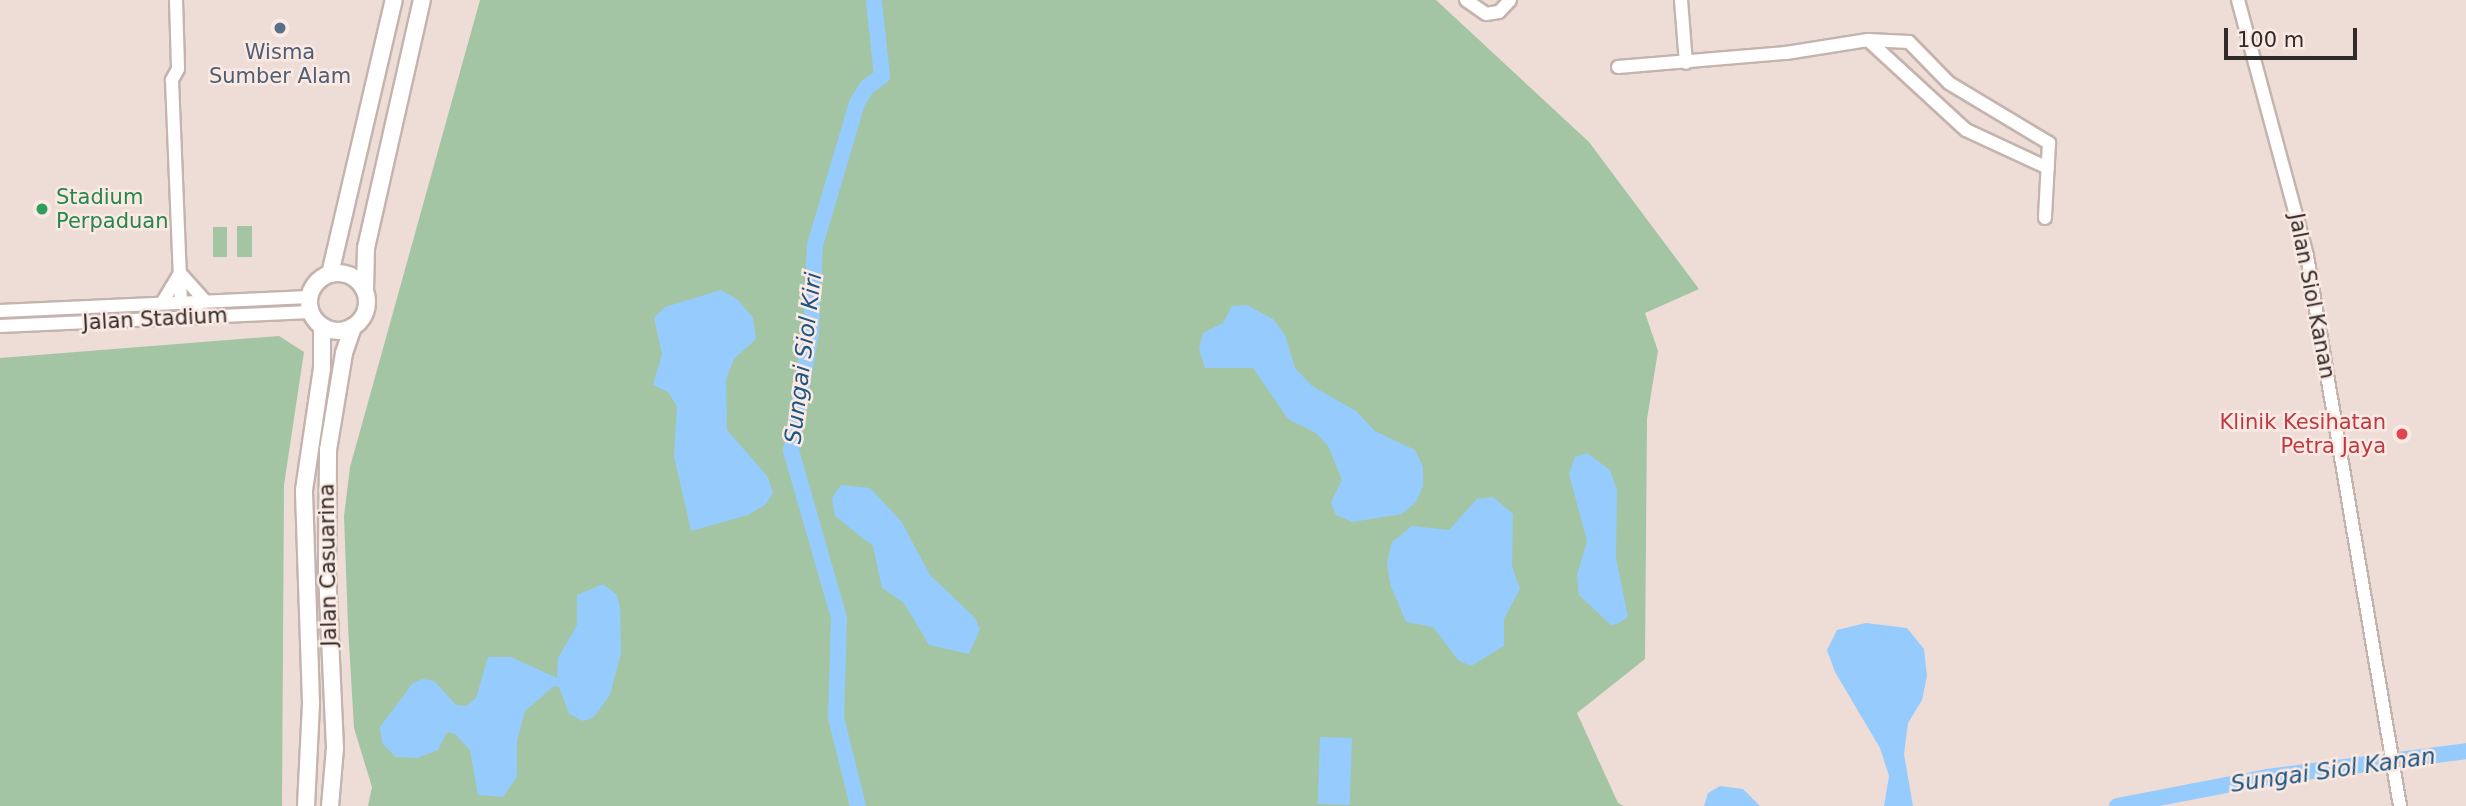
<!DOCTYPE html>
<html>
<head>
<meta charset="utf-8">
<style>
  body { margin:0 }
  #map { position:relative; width:2466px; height:806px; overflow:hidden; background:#edddd6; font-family:"DejaVu Sans",sans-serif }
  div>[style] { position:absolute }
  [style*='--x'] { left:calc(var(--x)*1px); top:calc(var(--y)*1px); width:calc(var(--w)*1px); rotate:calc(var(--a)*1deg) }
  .green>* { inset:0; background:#a3c5a4; transform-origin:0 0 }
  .water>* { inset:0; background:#96cbfd; transform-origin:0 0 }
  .river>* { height:16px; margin:-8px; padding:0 8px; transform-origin:8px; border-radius:8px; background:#96cbfd }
  .roads { filter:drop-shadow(2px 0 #c4b4ad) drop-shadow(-2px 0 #c4b4ad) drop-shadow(0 2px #c4b4ad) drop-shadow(0 -2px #c4b4ad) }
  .minor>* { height:12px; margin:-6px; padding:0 6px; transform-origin:6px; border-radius:6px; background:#fff }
  .major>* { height:16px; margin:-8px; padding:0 8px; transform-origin:8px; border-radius:8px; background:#fff }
  .major>.ring { margin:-8px; padding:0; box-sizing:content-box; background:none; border:16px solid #fff; border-radius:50% }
  .dots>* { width:19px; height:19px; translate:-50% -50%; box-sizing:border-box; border:4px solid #faeae3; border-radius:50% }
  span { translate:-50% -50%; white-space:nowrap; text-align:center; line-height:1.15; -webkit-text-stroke:5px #faeae3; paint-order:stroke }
  .service-label { font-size:21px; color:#4e5e75 }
  .leisure-label { font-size:21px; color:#27864d }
  .left { translate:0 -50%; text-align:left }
  .street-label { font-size:21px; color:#302a28 }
  .health-label { font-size:21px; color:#be3a42 }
  .right { translate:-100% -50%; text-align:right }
  .water-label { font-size:23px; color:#1d5684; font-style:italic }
  .scale { position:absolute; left:2224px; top:28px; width:133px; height:32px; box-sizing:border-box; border:4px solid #302a28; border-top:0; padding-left:9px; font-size:21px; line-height:24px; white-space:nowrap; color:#302a28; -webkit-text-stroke:5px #faeae3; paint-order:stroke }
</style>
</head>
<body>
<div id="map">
  <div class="green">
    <i style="clip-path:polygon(480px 0,1436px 0,1589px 142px,1699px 289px,1645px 313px,1658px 351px,1647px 419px,1645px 659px,1577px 713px,1618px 803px,1624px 806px,368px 806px,372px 787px,354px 728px,348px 626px,344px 516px,350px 467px)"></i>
    <i style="left:237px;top:226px;width:15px;height:31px"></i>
    <i style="left:213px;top:227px;width:14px;height:30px"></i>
    <i style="clip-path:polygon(279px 336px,304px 352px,284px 485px,282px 806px,0 806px,0 358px)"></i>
  </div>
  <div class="water">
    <i style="clip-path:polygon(721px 290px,738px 300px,753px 318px,756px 339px,734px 359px,726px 379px,727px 430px,768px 477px,773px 493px,765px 505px,748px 515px,691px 531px,674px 456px,677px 406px,668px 392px,653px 385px,662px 354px,654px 318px,665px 307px)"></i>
    <i style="clip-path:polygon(1247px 305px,1273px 319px,1285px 335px,1295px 368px,1312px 386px,1356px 411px,1375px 431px,1415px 450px,1423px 467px,1423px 486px,1416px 502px,1402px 514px,1352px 522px,1336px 515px,1331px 502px,1342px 480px,1328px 446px,1316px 433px,1288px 419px,1253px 368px,1205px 368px,1199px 349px,1203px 333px,1223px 323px,1232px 306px)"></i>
    <i style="clip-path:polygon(1587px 453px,1610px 470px,1617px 490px,1616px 558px,1628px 617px,1617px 624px,1611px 625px,1579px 595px,1577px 575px,1587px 541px,1569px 474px,1575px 457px)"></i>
    <i style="clip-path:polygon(841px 485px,870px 488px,901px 521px,930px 575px,975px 618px,980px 629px,969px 654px,929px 645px,904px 603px,882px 588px,873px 546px,835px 516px,832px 498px)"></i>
    <i style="clip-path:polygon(1493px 497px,1513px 514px,1512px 566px,1520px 589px,1504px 619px,1504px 646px,1471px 666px,1458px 660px,1433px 627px,1406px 622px,1390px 584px,1387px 562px,1392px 542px,1412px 526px,1449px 530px,1477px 499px)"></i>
    <i style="clip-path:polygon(603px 584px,617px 595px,620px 608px,621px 653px,610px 695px,594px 717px,583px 721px,569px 714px,559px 687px,554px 686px,525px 711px,517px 741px,517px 777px,503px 797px,478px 795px,470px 750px,455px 734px,447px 732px,438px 750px,417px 758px,396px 757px,382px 743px,380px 727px,413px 683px,423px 679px,434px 681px,456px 705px,466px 706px,476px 698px,488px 657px,511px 657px,557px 678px,558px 658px,577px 625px,577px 595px)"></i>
    <i style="clip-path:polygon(1866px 623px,1907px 628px,1924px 649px,1927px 676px,1922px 700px,1908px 723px,1904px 754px,1913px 806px,1884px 806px,1889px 776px,1880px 748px,1835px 672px,1827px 650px,1837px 630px)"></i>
    <i style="left:1320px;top:737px;width:32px;height:67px;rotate:2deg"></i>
    <i style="clip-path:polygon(1720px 786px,1743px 789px,1760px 806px,1704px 806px,1708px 793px)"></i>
  </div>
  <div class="river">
    <i style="--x:858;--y:806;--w:91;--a:-104"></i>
    <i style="--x:836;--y:718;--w:100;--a:-88.3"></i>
    <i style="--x:839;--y:618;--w:174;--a:-106"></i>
    <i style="--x:791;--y:451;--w:121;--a:-80.5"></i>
    <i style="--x:811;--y:332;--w:87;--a:-87.4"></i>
    <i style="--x:815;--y:245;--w:148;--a:-73.5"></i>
    <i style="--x:857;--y:103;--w:19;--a:-58"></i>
    <i style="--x:867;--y:87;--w:19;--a:-36"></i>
    <i style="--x:882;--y:76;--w:74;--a:-96.2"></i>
    <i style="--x:2117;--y:806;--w:153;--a:-10.9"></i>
    <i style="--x:2267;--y:777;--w:201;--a:-7.4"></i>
  </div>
  <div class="roads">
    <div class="minor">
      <i style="--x:176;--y:0;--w:69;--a:88.3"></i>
      <i style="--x:178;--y:69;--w:13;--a:119"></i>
      <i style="--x:172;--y:80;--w:222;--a:87.7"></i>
      <i style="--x:181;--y:302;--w:16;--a:43"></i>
      <i style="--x:193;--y:313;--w:22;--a:8"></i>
      <i style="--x:1466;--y:0;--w:24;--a:35"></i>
      <i style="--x:1486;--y:14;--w:13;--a:-9"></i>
      <i style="--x:1499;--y:12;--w:16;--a:-47"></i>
      <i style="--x:1681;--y:0;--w:63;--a:85.5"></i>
      <i style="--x:2238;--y:0;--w:265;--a:74.9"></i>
      <i style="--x:2307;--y:256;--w:558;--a:80.4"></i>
      <i style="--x:1868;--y:40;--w:133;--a:42.6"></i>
      <i style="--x:1966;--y:130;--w:90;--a:24.9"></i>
      <i style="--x:1618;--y:67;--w:169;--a:-4.8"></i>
      <i style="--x:1786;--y:53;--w:83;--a:-9"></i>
      <i style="--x:1868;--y:40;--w:41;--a:2.8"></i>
      <i style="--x:1909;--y:42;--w:57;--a:45.7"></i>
      <i style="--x:1949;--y:83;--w:117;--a:31"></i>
      <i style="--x:2049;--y:143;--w:75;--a:93.1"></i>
      <i style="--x:180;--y:273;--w:38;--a:48"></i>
      <i style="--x:162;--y:303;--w:35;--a:-59"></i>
      <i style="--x:0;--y:311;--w:309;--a:-2.6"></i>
      <i style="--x:0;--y:326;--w:311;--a:-2.6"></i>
    </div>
    <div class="major">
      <i class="ring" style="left:309px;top:273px;width:42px;height:42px"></i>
      <i style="--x:330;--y:274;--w:281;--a:-76.9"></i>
      <i style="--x:365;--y:291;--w:43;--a:-88.7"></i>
      <i style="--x:366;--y:248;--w:254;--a:-77.3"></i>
      <i style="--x:306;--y:806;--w:103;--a:-87.2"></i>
      <i style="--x:311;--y:703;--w:213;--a:-91.9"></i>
      <i style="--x:304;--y:490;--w:123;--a:-81.6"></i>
      <i style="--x:322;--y:368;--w:42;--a:-90"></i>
      <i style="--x:330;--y:806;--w:58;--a:-85.1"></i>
      <i style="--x:335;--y:748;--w:176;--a:-92.6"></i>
      <i style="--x:327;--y:572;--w:122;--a:-89.5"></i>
      <i style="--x:328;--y:450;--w:98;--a:-80.6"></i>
      <i style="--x:344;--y:353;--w:28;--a:-71"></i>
    </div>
  </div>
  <div class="dots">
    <i style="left:280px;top:28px;background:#5c6f8a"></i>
    <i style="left:42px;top:209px;background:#2e9e5b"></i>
    <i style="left:2402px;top:434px;background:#e0444e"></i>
  </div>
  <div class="service-label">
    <span style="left:280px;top:64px">Wisma<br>Sumber Alam</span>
  </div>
  <div class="leisure-label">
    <span class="left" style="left:56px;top:209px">Stadium<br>Perpaduan</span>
  </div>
  <div class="street-label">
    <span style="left:2312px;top:296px;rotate:79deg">Jalan Siol Kanan</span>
    <span style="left:155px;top:319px;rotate:-3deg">Jalan Stadium</span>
    <span style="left:328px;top:565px;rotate:-91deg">Jalan Casuarina</span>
  </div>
  <div class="health-label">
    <span class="right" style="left:2386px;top:434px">Klinik Kesihatan<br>Petra Jaya</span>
  </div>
  <div class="water-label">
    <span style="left:803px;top:358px;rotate:-83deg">Sungai Siol Kiri</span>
    <span style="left:2333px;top:770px;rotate:-8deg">Sungai Siol Kanan</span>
  </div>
  <div class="scale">100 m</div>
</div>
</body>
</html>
